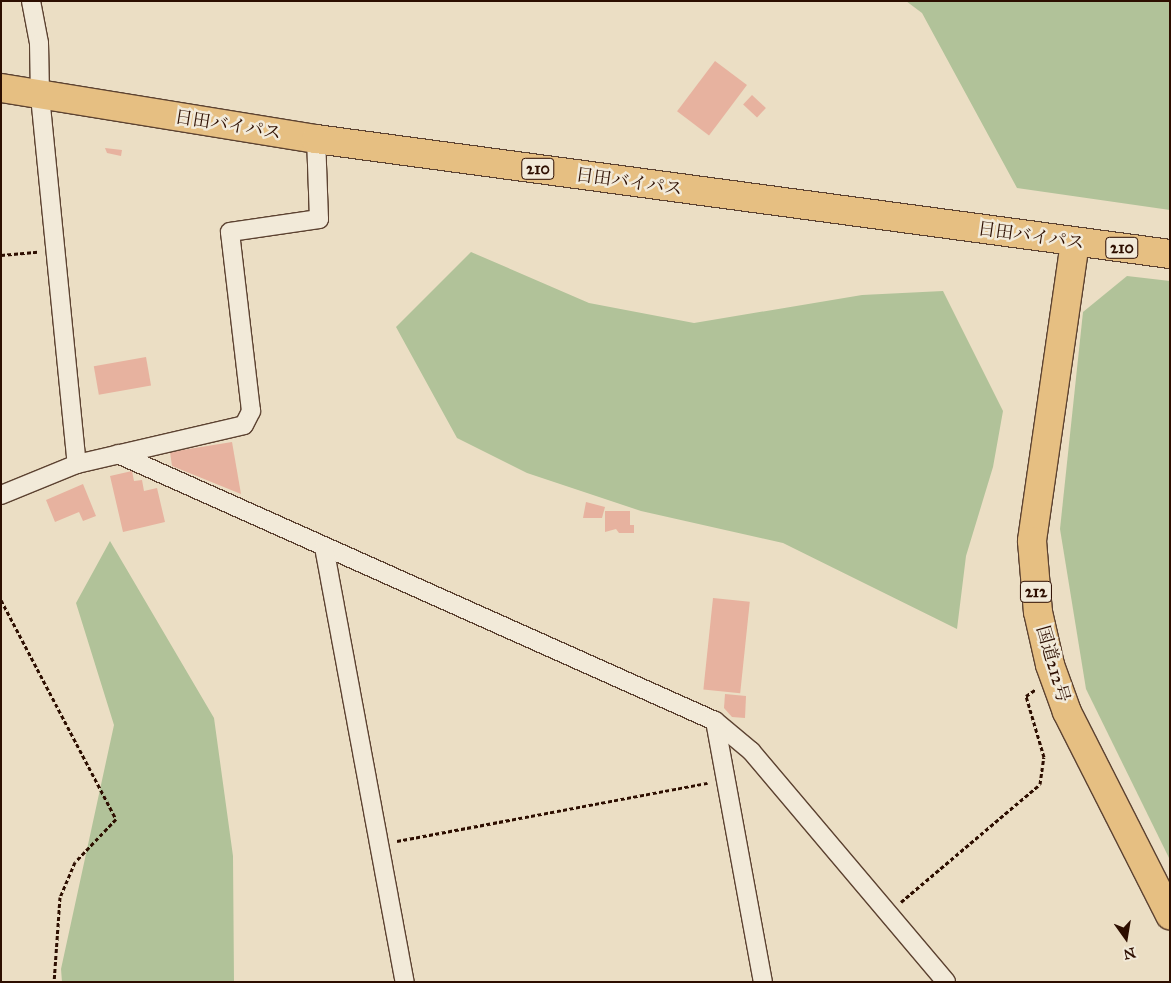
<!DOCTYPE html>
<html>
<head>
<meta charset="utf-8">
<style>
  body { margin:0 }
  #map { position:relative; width:1171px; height:983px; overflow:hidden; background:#ebdec4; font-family:"IM FELL Great Primer","Noto Serif JP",serif }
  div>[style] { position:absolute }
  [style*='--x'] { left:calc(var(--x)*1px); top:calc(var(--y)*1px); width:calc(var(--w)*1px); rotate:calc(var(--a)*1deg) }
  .green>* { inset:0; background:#b1c299 }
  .building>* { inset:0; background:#e7b29f; transform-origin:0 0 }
  .path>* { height:3px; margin-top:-1.5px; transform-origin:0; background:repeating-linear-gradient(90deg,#2d0e00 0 4px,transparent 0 6.5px) }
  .roads { filter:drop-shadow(1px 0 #5c4231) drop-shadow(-1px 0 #5c4231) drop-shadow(0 1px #5c4231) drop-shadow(0 -1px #5c4231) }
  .minor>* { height:18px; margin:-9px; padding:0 9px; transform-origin:9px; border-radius:9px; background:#f2ead9 }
  .trunk>* { height:28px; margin:-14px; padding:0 14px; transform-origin:14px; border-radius:14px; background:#e6bf82 }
  span { translate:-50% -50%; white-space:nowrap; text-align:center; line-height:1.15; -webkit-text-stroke:5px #f2ead9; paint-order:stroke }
  .shield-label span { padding:1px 4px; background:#f2ead9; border:1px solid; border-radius:4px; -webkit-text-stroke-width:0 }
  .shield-label { font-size:16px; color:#2d0e00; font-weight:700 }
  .street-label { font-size:18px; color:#2d0e00 }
  .frame { position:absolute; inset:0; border:2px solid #2d0e00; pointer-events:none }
  .north { position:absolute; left:1101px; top:913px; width:50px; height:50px; -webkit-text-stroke:4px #f2ead9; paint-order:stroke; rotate:167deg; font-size:14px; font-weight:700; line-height:20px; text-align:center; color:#2d0e00 }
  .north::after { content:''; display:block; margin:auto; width:18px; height:22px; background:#2d0e00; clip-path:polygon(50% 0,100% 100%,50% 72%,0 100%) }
</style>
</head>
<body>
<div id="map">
  <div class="green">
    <i style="clip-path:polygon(906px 1px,1170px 1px,1170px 210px,1017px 188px,922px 13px)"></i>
    <i style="clip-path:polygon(471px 252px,589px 303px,694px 323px,862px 295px,943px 291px,1003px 411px,993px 467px,966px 556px,957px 629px,783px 543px,641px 511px,527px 473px,457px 438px,396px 327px)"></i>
    <i style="clip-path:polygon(1127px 276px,1170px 281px,1170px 860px,1086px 689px,1060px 529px,1083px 312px)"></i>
    <i style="clip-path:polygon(110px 541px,214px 718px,233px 856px,234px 982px,62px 982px,61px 969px,114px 725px,76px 603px)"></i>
  </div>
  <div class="building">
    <i style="left:715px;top:61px;width:40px;height:63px;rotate:37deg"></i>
    <i style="left:752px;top:95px;width:19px;height:13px;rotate:43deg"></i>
    <i style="clip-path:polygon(105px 148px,122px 150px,121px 156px,107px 153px)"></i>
    <i style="left:146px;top:357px;width:29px;height:53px;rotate:80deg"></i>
    <i style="clip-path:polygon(232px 442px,241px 494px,172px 466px,170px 452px)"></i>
    <i style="clip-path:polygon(132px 471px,134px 481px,142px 480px,144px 491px,157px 488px,165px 522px,123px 532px,110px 476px)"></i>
    <i style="clip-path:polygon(83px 484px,96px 516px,83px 521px,79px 512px,55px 522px,46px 500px)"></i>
    <i style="clip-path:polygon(586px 502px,605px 507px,602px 518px,583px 518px)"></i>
    <i style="clip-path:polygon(605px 511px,630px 511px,630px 525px,634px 525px,634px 533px,619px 533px,616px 529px,605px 532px)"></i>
    <i style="left:713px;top:598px;width:37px;height:92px;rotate:6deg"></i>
    <i style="clip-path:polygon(725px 694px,746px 696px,745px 718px,732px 717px,724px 708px)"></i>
  </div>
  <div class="path">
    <i style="--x:1;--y:255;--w:37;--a:-5"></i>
    <i style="--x:1;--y:600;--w:247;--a:62.3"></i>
    <i style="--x:116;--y:819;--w:59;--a:133.6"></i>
    <i style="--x:75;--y:862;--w:38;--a:113"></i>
    <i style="--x:60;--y:897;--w:85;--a:94"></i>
    <i style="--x:397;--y:841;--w:316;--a:-10.6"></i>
    <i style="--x:901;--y:902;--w:182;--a:-40.3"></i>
    <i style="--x:1040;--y:784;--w:27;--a:-82"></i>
    <i style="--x:1044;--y:757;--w:64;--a:-106.4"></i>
    <i style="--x:1026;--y:696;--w:11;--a:-34"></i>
  </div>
  <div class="roads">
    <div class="minor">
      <i style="--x:31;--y:1;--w:43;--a:79.2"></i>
      <i style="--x:39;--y:43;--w:53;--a:88.9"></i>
      <i style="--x:40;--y:96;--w:370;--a:84.3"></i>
      <i style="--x:118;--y:454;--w:654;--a:24.1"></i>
      <i style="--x:715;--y:721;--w:47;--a:39.8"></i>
      <i style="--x:751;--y:751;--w:302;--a:49.8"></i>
      <i style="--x:1;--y:495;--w:82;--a:-22.2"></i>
      <i style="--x:77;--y:464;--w:171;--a:-13.1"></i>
      <i style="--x:244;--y:425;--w:16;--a:-63"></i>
      <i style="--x:251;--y:411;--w:180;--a:-96.7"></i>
      <i style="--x:230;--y:232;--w:90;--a:-8.3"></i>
      <i style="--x:319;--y:219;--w:80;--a:-92.1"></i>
      <i style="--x:324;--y:547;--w:442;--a:79.5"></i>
      <i style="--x:715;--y:721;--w:265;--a:79.6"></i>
    </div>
    <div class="trunk">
      <i style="--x:1;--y:88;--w:319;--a:9.2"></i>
      <i style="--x:316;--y:139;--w:862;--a:7.67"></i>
      <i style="--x:1075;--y:242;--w:302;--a:98.2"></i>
      <i style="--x:1032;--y:541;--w:71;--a:85.2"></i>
      <i style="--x:1038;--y:612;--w:54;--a:77.2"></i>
      <i style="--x:1050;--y:665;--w:50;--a:70.1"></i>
      <i style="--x:1067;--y:712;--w:228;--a:63.1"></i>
    </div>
  </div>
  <div class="shield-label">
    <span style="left:538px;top:169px">210</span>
    <span style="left:1122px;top:248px">210</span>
    <span style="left:1036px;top:592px">212</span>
  </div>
  <div class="street-label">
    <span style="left:228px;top:125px;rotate:9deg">日田バイパス</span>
    <span style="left:629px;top:182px;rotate:8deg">日田バイパス</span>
    <span style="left:1031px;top:236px;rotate:8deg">日田バイパス</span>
    <span style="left:1053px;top:664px;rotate:74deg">国道212号</span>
  </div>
  <div class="frame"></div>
  <div class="north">N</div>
</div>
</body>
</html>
